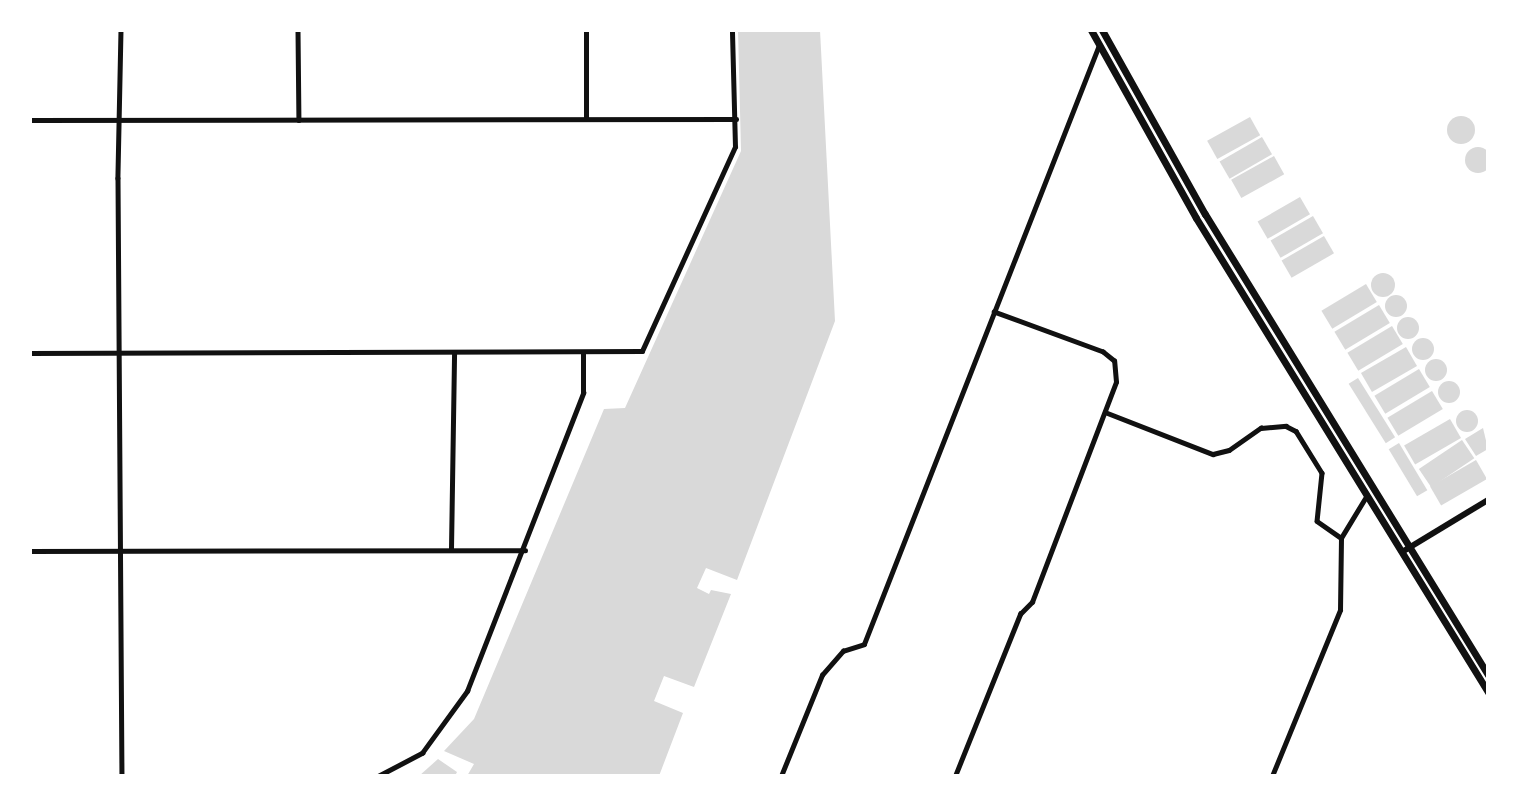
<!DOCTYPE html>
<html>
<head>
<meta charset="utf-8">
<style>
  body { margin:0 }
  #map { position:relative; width:1518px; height:806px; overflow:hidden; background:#fff; font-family:"Golos Text",sans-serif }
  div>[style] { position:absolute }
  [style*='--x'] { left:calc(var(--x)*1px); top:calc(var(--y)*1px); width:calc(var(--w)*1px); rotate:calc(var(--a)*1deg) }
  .water>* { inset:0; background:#d9d9d9; transform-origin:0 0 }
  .round { border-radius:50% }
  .minor>* { height:4.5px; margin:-2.25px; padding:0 2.25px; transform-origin:2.25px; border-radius:2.25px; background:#111 }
  .tertiary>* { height:6px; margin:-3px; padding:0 3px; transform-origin:3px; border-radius:3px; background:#111 }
  .secondary>* { height:7px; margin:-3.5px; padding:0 3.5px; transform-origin:3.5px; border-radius:3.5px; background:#111 }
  span { translate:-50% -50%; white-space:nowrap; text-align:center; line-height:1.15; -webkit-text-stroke:6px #fff; paint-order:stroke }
  .frame { position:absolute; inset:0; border:32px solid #fff; pointer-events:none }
</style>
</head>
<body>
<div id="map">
  <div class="water">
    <i style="clip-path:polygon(738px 30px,820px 30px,835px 321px,737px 580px,706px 568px,697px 588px,709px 594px,711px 590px,731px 594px,694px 687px,664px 676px,654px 701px,683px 713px,659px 776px,467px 776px,474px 764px,444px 751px,474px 719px,604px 409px,625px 408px,741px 151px)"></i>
    <i class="round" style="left:1447px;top:116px;width:28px;height:28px"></i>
    <i style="left:1250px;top:117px;width:21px;height:49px;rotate:61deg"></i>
    <i style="left:1262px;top:137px;width:20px;height:49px;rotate:60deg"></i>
    <i class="round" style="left:1465px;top:147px;width:26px;height:26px"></i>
    <i style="left:1274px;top:156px;width:21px;height:49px;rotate:61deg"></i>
    <i style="left:1300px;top:197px;width:20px;height:49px;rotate:60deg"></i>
    <i style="left:1313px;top:216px;width:20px;height:49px;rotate:60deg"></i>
    <i style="left:1324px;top:236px;width:20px;height:49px;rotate:60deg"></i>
    <i class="round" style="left:1371px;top:273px;width:24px;height:24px"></i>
    <i style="left:1366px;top:284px;width:21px;height:52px;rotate:59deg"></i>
    <i class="round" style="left:1385px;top:295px;width:22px;height:22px"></i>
    <i style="left:1379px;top:305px;width:21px;height:52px;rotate:59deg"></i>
    <i class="round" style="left:1397px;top:317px;width:22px;height:22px"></i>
    <i style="left:1392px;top:326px;width:21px;height:52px;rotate:59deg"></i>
    <i class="round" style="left:1412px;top:338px;width:22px;height:22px"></i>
    <i style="left:1406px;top:347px;width:22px;height:52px;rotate:60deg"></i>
    <i class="round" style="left:1425px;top:359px;width:22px;height:22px"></i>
    <i style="left:1419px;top:369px;width:21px;height:52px;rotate:59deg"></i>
    <i style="left:1358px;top:378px;width:70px;height:11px;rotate:58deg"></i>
    <i class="round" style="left:1438px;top:381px;width:22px;height:22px"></i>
    <i style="left:1432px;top:391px;width:21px;height:52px;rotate:59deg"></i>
    <i class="round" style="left:1456px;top:410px;width:22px;height:22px"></i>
    <i style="left:1450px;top:419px;width:22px;height:53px;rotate:60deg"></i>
    <i style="clip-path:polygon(1483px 428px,1488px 449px,1476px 456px,1465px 439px)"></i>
    <i style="left:1462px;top:440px;width:22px;height:52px;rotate:56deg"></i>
    <i style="left:1399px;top:443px;width:55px;height:12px;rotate:59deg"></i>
    <i style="left:1476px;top:460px;width:22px;height:53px;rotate:60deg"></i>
    <i style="clip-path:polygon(438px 759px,457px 772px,455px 776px,419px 776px)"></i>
  </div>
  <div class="minor">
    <i style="--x:121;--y:30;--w:148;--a:91.2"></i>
    <i style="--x:118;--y:178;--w:598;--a:89.62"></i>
    <i style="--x:298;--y:30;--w:90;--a:89.4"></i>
    <i style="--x:586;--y:119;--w:89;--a:-90"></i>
    <i style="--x:30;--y:120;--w:706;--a:-0.08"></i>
    <i style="--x:30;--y:353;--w:612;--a:-0.19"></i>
    <i style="--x:642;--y:351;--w:224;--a:-65.5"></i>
    <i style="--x:735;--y:147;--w:117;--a:-91.5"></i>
    <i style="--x:1105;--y:412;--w:116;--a:21.3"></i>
    <i style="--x:1213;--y:454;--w:16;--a:-14"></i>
    <i style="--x:1229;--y:450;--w:39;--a:-35"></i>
    <i style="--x:1261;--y:428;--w:25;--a:-5"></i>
    <i style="--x:1286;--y:426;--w:11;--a:27"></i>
    <i style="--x:1296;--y:431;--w:49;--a:58.2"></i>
    <i style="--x:1322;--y:473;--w:48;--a:95.9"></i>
    <i style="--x:1317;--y:521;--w:29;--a:35"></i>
    <i style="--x:451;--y:549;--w:195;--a:-89.1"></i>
    <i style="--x:30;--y:551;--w:495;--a:-0.1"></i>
    <i style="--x:378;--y:776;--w:50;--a:-27.6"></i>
    <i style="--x:422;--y:753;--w:77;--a:-54"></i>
    <i style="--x:467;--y:691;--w:320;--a:-68.7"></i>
    <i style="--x:583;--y:393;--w:40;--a:-90"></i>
    <i style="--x:781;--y:776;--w:109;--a:-67.9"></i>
    <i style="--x:822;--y:675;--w:32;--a:-49"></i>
    <i style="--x:843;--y:651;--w:22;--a:-18"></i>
    <i style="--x:864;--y:644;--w:643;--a:-68.58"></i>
    <i style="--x:955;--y:776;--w:175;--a:-68.1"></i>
    <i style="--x:1020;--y:614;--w:17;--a:-45"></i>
    <i style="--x:1032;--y:602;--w:235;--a:-69.1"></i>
    <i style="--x:1116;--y:382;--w:21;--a:-95"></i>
    <i style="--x:1114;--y:361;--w:14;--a:-141"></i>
    <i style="--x:1103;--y:352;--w:116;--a:-159.8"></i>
    <i style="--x:1272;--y:776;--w:179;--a:-67.7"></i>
    <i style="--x:1340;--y:610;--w:72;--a:-89.2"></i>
    <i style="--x:1341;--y:538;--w:50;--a:-58.8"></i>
  </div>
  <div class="tertiary">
    <i style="--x:1402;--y:552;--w:100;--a:-31.2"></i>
  </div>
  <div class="secondary">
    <i style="--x:1091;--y:30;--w:215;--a:60.8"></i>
    <i style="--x:1196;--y:218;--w:557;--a:58.37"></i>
    <i style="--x:1102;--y:30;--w:211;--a:60.8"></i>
    <i style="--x:1205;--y:214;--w:541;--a:58.45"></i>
  </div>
  <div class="frame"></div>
</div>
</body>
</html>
